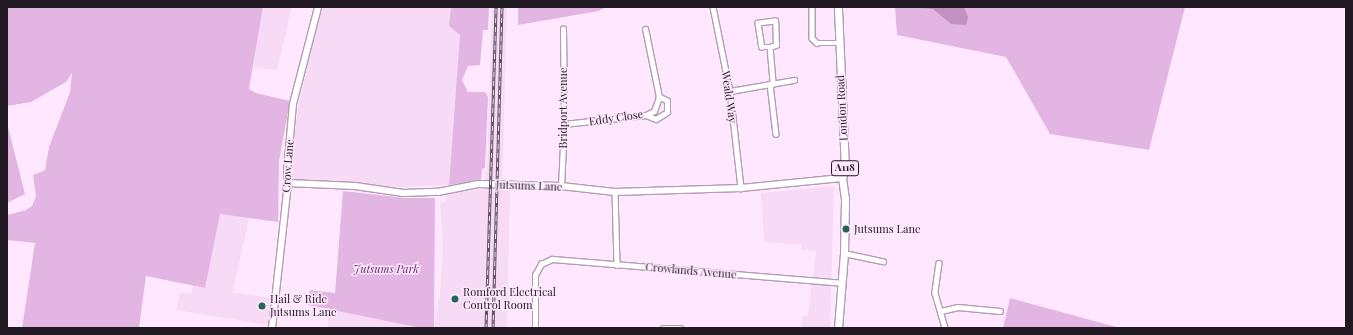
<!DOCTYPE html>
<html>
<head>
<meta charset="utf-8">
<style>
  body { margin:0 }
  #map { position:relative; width:1353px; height:335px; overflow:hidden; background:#ffe8ff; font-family:"Playfair Display",serif }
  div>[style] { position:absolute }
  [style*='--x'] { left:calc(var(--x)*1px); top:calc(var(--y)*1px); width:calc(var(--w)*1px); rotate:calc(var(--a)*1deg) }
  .built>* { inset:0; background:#f6daf6 }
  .green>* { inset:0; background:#e3b5e3 }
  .water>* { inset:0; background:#c291c3 }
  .roads { filter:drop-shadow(1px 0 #b29db2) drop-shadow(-1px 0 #b29db2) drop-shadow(0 1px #b29db2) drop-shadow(0 -1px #b29db2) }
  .street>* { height:4.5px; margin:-2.25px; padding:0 2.25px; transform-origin:2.25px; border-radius:2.25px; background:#fff }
  .secondary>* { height:6px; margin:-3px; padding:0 3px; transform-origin:3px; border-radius:3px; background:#fff }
  .primary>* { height:7px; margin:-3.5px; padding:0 3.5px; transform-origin:3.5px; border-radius:3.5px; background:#fff }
  .rail>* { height:3px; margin-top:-1.5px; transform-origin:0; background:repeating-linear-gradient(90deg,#ffe8ff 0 4.5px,#5f525f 0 9px); box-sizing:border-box; border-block:1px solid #5f525f }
  .dots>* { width:11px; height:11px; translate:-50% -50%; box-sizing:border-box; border:2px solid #ffe8ff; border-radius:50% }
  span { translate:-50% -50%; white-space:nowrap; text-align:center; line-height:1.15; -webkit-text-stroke:3px #ffe8ff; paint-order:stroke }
  .shield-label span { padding:1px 3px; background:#ffe8ff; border:1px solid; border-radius:3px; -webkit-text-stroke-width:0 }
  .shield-label { font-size:10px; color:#211921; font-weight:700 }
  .street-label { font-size:11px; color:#211921 }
  .poi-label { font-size:11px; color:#211921 }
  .left { translate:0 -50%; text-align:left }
  .park-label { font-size:11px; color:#632866; font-style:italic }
  .frame { position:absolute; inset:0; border:8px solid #211921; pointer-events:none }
</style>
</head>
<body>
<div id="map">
  <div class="built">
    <i style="clip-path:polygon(263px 7px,292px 7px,277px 70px,253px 68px)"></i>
    <i style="clip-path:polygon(321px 7px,451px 7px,449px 26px,460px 35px,449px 185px,401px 187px,294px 179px,289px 174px,299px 103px)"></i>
    <i style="clip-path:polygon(492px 7px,507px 7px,502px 189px,510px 190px,507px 328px,434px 328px,440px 294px,443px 245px,440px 203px,445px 202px,448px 194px,484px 189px,485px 172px,487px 171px)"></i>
    <i style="clip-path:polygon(834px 186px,830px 328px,801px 328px,803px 316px,808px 316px,816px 251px,801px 250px,801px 245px,764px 242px,761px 193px)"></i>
    <i style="clip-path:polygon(220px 214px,249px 218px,233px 292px,270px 298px,268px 325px,176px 310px,180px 292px,191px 294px,193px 286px,204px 288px)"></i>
    <i style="clip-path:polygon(328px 309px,421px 328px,328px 328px)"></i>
  </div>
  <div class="green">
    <i style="clip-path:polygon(7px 7px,263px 7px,249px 89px,256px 93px,290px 101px,279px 161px,278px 222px,220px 214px,205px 288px,146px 276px,139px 328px,22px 328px,35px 243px,7px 240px,7px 215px,26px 210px,32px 206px,36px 196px,33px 175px,45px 170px,49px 147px,70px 92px,72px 73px,66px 82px,31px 102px,7px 106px)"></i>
    <i style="clip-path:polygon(451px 7px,489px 7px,488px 30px,483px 30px,480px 65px,468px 66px,462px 80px,468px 92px,485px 92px,488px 97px,485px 168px,482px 169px,481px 180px,449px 185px,460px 35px,449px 26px)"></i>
    <i style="clip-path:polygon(518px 7px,606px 7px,599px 11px,518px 25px)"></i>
    <i style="clip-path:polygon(895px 7px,1185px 7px,1149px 150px,1050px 134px,1006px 57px,897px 35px)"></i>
    <i style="clip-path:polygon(7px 123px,25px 194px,7px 203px)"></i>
    <i style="clip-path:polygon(343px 191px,405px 198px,435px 198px,434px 328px,421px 328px,308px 305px,310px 290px,335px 293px)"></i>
    <i style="clip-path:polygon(1010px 298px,1120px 328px,1003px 328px)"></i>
  </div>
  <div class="water">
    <i style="clip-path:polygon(914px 7px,964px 7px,968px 17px,966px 25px,951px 24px,933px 9px)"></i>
  </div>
  <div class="roads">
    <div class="street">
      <i style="--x:713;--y:7;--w:86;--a:78.6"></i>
      <i style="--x:730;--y:91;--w:98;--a:83.5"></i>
      <i style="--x:812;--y:7;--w:31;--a:90"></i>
      <i style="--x:812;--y:38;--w:7;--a:45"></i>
      <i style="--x:817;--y:43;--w:22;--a:0"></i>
      <i style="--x:770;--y:47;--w:6;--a:-18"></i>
      <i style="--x:776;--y:45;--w:24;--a:-92"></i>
      <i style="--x:775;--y:21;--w:17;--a:173"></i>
      <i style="--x:758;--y:23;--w:24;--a:81"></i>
      <i style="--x:762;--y:47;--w:8;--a:0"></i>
      <i style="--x:770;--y:47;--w:37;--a:85"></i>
      <i style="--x:770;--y:84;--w:50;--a:83.2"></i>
      <i style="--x:730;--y:91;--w:65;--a:-9.8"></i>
      <i style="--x:646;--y:115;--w:11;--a:22"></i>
      <i style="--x:656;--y:119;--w:13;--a:-32"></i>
      <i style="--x:667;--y:112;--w:11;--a:-90"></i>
      <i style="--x:667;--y:101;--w:9;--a:-153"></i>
      <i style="--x:564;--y:124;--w:82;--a:-6.3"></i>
      <i style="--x:646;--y:115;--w:9;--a:-27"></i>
      <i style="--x:654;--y:111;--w:15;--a:-70"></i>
      <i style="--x:659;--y:97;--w:69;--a:-101.6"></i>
      <i style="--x:561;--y:186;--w:62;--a:-87.2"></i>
      <i style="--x:564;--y:124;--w:95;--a:-90.6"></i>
      <i style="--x:615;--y:192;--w:73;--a:88.4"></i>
      <i style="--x:844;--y:253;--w:40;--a:12"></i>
      <i style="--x:939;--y:263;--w:30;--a:98"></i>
      <i style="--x:935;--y:293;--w:36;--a:74"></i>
      <i style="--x:941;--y:311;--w:17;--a:-13"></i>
      <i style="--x:958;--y:307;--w:42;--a:5.4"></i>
      <i style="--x:535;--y:328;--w:53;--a:-90"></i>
      <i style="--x:535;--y:275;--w:13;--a:-61"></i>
      <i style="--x:541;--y:264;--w:12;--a:-24"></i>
      <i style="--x:552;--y:259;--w:291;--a:4.7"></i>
      <i style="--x:663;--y:328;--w:18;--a:0"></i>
    </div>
    <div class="secondary">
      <i style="--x:288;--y:183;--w:67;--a:2.6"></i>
      <i style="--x:355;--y:186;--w:49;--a:8.3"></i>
      <i style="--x:403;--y:193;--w:35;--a:-2"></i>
      <i style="--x:438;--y:192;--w:41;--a:-11.3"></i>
      <i style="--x:478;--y:184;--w:83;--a:1.4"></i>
      <i style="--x:561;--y:186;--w:54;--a:6.3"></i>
      <i style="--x:615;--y:192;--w:126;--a:-1.8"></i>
      <i style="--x:741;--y:188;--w:101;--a:-5.7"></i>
      <i style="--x:272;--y:328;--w:146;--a:-83.7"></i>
      <i style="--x:288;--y:183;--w:12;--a:-95"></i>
      <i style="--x:287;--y:171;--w:67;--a:-84.9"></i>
      <i style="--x:293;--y:104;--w:100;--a:-75.5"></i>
    </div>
    <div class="primary">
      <i style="--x:838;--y:328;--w:75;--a:-85.4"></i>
      <i style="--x:844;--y:253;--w:54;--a:-88.9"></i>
      <i style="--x:845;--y:199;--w:21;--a:-98"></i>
      <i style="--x:842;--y:178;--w:9;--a:-72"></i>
      <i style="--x:845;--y:169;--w:162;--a:-92.5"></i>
    </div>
  </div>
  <div class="rail">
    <i style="--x:486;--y:328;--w:321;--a:-88.2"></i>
    <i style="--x:493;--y:328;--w:321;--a:-88.4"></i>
  </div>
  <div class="dots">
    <i style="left:846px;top:229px;background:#236758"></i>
    <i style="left:455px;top:299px;background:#236758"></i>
    <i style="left:262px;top:306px;background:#236758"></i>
  </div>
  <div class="shield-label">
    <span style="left:845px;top:168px">A118</span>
  </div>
  <div class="street-label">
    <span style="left:729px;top:97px;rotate:82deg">Weald Way</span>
    <span style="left:563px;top:108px;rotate:-90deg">Bridport Avenue</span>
    <span style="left:842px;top:108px;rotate:-93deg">London Road</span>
    <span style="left:616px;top:118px;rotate:-8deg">Eddy Close</span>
    <span style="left:288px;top:166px;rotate:-86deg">Crow Lane</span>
    <span style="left:529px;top:186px;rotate:2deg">Jutsums Lane</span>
    <span style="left:691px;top:271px;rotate:5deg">Crowlands Avenue</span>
  </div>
  <div class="poi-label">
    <span class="left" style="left:854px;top:229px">Jutsums Lane</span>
    <span class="left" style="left:463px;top:299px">Romford Electrical<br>Control Room</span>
    <span class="left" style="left:270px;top:306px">Hail &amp; Ride<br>Jutsums Lane</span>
  </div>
  <div class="park-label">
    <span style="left:386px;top:269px">Jutsums Park</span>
  </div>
  <div class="frame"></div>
</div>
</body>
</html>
